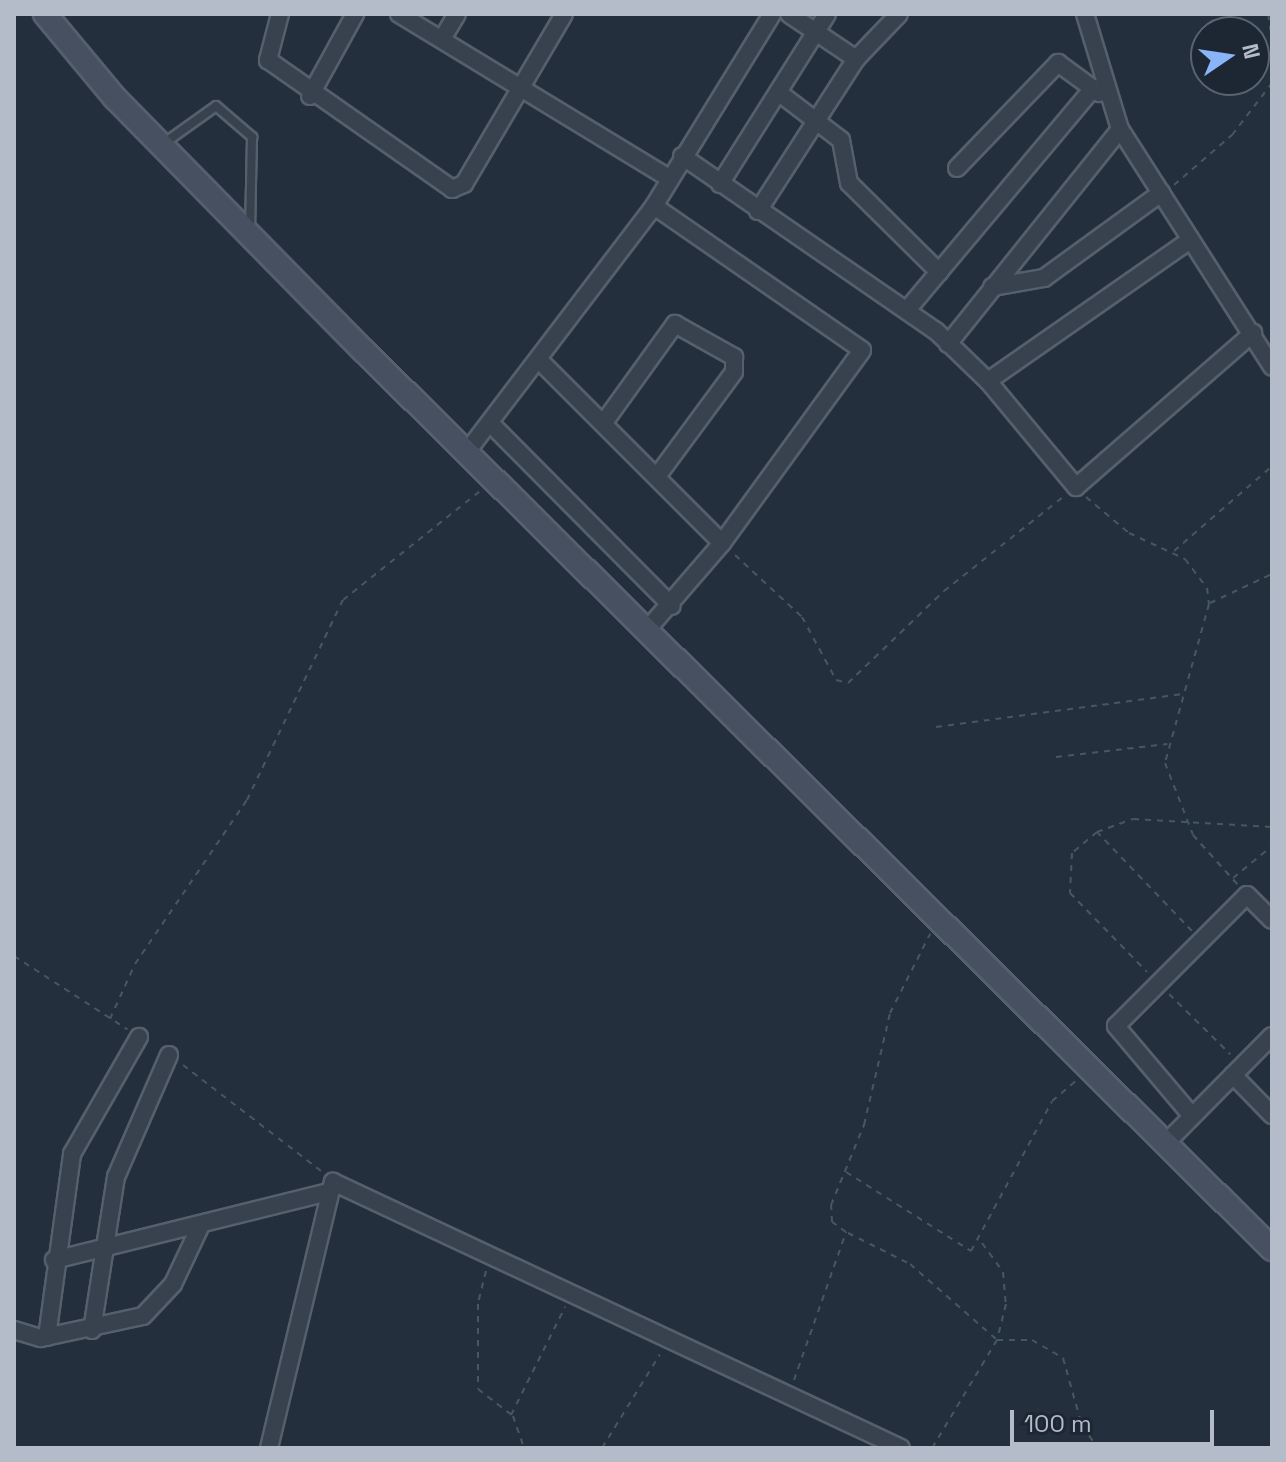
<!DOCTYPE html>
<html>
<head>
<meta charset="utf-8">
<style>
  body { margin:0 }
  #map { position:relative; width:1286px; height:1462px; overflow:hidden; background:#242f3e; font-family:"Space Grotesk",sans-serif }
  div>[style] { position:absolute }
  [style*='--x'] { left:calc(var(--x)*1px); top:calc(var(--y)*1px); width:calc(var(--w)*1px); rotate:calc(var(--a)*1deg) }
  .path>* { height:2px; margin-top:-1px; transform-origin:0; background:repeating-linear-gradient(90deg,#44595c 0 6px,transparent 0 12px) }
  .roads { filter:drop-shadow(2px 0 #565f6c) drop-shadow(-2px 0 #565f6c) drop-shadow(0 2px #565f6c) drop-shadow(0 -2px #565f6c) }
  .lane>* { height:8px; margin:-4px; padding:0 4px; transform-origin:4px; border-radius:4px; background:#38414e }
  .street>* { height:16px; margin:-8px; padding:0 8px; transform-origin:8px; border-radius:8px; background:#38414e }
  .secondary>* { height:22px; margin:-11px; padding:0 11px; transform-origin:11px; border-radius:11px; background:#465061 }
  span { translate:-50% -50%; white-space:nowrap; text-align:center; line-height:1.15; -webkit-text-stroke:8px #1d2633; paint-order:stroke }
  .frame { position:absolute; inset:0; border:16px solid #b4bcc9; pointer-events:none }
  .north { position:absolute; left:1190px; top:16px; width:80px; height:80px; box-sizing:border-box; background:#1d2633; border:2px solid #59626f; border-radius:50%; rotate:77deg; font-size:22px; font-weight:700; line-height:32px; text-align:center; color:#b4bcc9 }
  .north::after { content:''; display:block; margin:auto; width:28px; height:36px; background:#8ab4f8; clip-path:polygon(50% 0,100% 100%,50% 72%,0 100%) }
  .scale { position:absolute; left:1010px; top:1410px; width:204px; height:36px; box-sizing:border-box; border:4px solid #b4bcc9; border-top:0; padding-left:10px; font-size:24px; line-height:28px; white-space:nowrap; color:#b4bcc9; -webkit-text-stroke:6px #1d2633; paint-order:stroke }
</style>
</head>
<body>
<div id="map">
  <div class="path">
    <i style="--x:1268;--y:14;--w:24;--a:81"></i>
    <i style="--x:1174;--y:185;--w:77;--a:-40.8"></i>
    <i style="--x:1232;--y:135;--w:66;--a:-52.4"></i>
    <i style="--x:1086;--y:497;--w:56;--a:39.9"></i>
    <i style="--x:1129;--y:533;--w:62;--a:24.9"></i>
    <i style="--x:1185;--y:559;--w:36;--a:53"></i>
    <i style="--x:1207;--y:588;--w:16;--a:83"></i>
    <i style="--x:1209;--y:604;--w:165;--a:105.5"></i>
    <i style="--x:1165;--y:763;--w:77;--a:68.7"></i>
    <i style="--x:1193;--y:835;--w:67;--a:48"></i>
    <i style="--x:1174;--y:551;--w:130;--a:-40.9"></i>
    <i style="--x:735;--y:555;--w:91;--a:42.8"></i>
    <i style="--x:802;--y:617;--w:72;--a:61.6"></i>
    <i style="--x:836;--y:680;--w:12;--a:14"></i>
    <i style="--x:848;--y:683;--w:133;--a:-43.8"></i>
    <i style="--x:944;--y:591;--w:152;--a:-38.3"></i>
    <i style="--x:1210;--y:603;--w:68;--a:-25.1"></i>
    <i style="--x:936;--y:727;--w:249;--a:-7.6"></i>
    <i style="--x:1056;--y:757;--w:112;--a:-6.7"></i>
    <i style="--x:1097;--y:832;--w:33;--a:140"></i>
    <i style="--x:1072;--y:853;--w:40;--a:92.9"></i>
    <i style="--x:1070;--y:893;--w:110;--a:45.7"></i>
    <i style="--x:1233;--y:878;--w:50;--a:-39.4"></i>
    <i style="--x:1192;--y:931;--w:137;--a:-133.8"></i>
    <i style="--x:1097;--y:832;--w:38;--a:-20"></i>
    <i style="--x:1133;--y:819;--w:139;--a:3.3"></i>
    <i style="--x:14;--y:956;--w:135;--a:32.9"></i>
    <i style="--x:1169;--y:994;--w:86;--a:44.5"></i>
    <i style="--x:110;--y:1019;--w:60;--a:-65.6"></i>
    <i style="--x:135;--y:964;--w:199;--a:-55.7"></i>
    <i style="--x:247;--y:800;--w:222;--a:-64.4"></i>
    <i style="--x:343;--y:600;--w:174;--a:-38.5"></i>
    <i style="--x:183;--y:1065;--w:174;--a:37.5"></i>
    <i style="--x:846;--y:1172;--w:148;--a:32.3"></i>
    <i style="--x:971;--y:1251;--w:170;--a:-61.6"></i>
    <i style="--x:1052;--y:1101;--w:33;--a:-40"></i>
    <i style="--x:848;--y:1233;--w:69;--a:26.6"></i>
    <i style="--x:910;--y:1264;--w:116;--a:41.1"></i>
    <i style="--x:997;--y:1340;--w:126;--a:121"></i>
    <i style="--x:982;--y:1243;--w:36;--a:54"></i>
    <i style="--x:1003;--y:1272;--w:32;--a:85"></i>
    <i style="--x:1006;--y:1304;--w:37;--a:104"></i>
    <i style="--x:997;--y:1340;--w:35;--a:0"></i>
    <i style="--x:1032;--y:1340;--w:36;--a:30"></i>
    <i style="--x:1063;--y:1358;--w:71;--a:74.4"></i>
    <i style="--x:1082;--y:1426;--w:24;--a:54"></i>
    <i style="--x:486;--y:1271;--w:34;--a:104"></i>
    <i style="--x:478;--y:1304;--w:85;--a:90"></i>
    <i style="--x:478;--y:1389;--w:44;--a:37.6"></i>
    <i style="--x:513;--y:1416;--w:34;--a:71"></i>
    <i style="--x:794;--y:1380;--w:157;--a:-70.6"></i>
    <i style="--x:846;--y:1232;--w:17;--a:-144"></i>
    <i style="--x:832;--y:1222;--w:17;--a:-93"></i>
    <i style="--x:831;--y:1205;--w:87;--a:-67.6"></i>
    <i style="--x:864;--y:1125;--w:115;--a:-76.9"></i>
    <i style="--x:890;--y:1013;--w:89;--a:-63.1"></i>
    <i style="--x:511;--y:1415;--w:121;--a:-63.4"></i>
    <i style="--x:602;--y:1448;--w:110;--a:-58.3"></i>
  </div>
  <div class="roads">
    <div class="lane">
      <i style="--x:163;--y:144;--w:65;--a:-35.6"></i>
      <i style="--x:216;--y:106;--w:48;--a:40.7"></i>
      <i style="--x:252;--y:137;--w:93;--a:91.2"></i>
    </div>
    <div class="street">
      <i style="--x:280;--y:14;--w:48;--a:104.6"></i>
      <i style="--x:268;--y:60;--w:225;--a:35"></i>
      <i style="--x:452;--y:189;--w:13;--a:-23"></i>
      <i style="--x:464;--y:184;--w:197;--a:-59.5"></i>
      <i style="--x:399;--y:14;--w:316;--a:31.3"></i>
      <i style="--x:789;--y:14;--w:81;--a:33.9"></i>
      <i style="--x:1085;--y:14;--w:120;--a:73.1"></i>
      <i style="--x:1120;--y:129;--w:282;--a:57.4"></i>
      <i style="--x:442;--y:39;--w:29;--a:-59"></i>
      <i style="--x:778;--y:92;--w:79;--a:37.3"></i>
      <i style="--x:841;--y:140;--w:44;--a:79.5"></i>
      <i style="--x:849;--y:183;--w:127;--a:44.7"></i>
      <i style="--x:310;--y:96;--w:94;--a:-61.2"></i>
      <i style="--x:682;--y:156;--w:308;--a:34.6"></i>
      <i style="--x:936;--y:331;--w:72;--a:43.9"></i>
      <i style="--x:988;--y:381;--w:138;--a:50.3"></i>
      <i style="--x:1076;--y:487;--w:235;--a:-41"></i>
      <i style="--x:957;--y:168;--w:146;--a:-46.1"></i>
      <i style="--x:1058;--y:63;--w:51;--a:36.2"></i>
      <i style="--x:720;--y:184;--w:201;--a:-57.8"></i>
      <i style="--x:758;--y:211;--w:181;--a:-57.2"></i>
      <i style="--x:856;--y:59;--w:62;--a:-46.3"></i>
      <i style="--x:992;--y:287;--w:53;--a:-9.8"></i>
      <i style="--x:1044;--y:278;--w:145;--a:-36"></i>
      <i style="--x:907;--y:310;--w:290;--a:-50"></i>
      <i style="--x:948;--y:344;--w:275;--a:-51.3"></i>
      <i style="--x:541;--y:362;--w:256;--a:45"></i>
      <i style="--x:988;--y:381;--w:246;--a:-34.9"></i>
      <i style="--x:605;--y:421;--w:120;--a:-54.2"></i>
      <i style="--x:675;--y:324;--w:68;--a:29.2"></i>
      <i style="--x:734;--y:357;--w:15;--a:90"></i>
      <i style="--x:734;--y:372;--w:128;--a:126.4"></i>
      <i style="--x:492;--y:425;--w:255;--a:45.2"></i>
      <i style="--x:466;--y:453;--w:310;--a:-52.7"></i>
      <i style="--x:654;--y:206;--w:225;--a:-58.4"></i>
      <i style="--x:646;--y:631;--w:116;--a:-49.2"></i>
      <i style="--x:722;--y:543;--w:238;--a:-54"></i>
      <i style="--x:862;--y:350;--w:253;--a:-145.3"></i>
      <i style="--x:1233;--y:1075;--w:56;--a:45.7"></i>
      <i style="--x:1192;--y:1116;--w:118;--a:-130.2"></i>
      <i style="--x:1116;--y:1026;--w:185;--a:-45"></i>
      <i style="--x:1247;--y:895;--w:35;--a:45"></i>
      <i style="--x:1164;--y:1145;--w:153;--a:-45.3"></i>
      <i style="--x:54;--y:1260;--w:283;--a:-13.9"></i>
      <i style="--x:14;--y:1330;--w:28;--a:17"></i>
      <i style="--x:41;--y:1338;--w:104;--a:-12.2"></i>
      <i style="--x:143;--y:1316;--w:44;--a:-46.8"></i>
      <i style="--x:173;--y:1284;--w:63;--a:-64.7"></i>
      <i style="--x:92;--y:1330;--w:155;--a:-81.1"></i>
      <i style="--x:116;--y:1177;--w:133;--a:-66.5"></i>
      <i style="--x:47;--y:1337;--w:185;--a:-82.2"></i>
      <i style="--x:72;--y:1154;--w:135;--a:-60.2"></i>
      <i style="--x:269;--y:1448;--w:274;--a:-76.5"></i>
      <i style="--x:333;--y:1182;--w:627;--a:25.09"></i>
    </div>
    <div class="secondary">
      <i style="--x:45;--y:14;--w:109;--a:50.2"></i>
      <i style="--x:115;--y:98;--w:355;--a:45.5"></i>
      <i style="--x:364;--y:351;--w:1277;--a:44.68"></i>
    </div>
  </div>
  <div class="frame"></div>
  <div class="north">N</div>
  <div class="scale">100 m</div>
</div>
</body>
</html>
